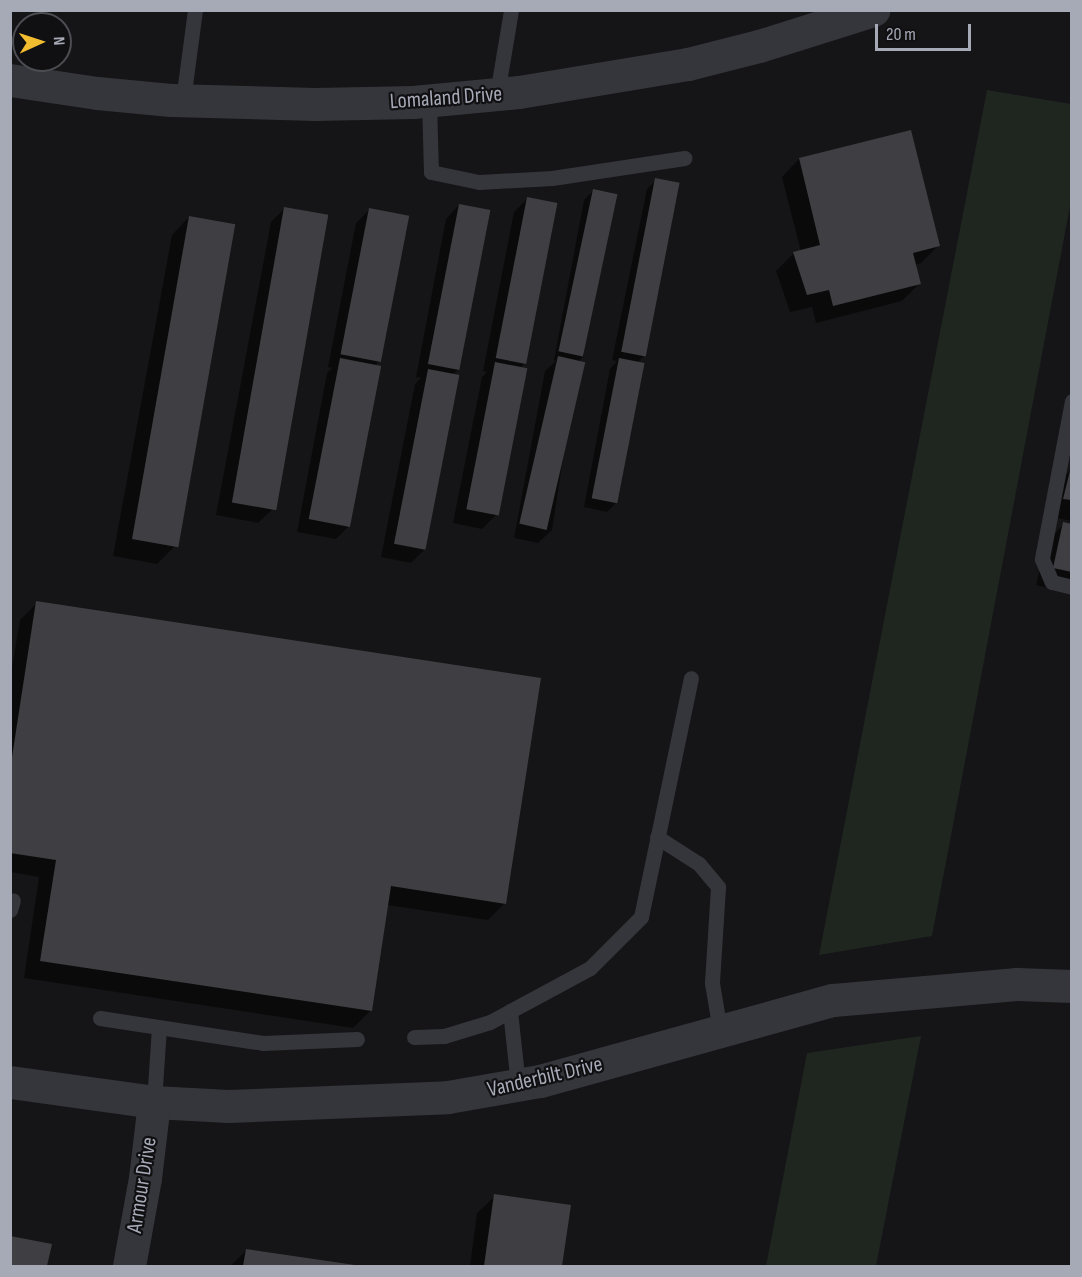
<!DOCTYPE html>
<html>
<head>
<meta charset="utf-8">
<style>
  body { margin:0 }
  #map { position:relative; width:1082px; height:1277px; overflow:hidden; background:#151416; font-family:"Sofia Sans Condensed",sans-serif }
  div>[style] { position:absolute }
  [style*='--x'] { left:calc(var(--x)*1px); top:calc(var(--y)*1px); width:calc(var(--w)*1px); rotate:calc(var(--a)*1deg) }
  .green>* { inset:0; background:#1f2620 }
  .shadow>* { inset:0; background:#0007 }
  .building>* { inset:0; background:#3f3f43; transform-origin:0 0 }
  .service>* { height:15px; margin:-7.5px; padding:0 7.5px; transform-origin:7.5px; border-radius:7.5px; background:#35363b }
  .tertiary>* { height:33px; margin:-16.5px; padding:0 16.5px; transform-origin:16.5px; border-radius:16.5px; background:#35363b }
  span { translate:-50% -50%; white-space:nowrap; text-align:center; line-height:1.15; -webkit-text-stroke:4.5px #100f11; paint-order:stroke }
  .street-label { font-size:22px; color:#a6aab7 }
  .frame { position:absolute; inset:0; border:12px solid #a6aab7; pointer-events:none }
  .north { position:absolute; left:12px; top:12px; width:60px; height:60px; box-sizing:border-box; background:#100f11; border:2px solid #4c4d53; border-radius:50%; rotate:87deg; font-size:16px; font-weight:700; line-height:24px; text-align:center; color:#a6aab7 }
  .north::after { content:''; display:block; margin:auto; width:21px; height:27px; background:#f2bc31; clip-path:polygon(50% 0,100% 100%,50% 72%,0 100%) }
  .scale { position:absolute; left:875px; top:24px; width:96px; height:27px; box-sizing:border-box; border:3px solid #a6aab7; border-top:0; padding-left:8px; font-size:18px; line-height:21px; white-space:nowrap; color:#a6aab7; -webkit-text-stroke:4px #100f11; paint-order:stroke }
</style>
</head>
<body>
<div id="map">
  <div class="green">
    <i style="clip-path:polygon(987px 90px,1071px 104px,1071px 201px,932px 936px,819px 955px)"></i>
    <i style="clip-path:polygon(921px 1036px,876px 1266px,766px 1266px,807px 1053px)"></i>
  </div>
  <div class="shadow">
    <i style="clip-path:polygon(799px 159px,938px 246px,921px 263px,915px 265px,920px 283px,902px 301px,816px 323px,812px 307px,790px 312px,776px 271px,793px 254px,801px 252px,782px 177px)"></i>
    <i style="clip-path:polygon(656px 180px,644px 356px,637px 363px,616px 503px,607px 512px,584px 507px,610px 369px,617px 361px,612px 360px,647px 189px)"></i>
    <i style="clip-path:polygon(593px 191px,584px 356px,578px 362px,552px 530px,538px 543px,514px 538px,545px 371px,556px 361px,554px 360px,584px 200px)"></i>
    <i style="clip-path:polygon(527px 199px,524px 364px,520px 368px,496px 515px,482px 529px,453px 523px,482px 377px,487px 372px,483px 371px,514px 212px)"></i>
    <i style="clip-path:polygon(459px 205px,459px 369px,452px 375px,425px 549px,411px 563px,381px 557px,415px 384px,421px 378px,416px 377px,446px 219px)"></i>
    <i style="clip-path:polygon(284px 209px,272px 510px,258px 523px,216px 515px,271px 222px)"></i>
    <i style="clip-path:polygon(369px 210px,379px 361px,374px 366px,349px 526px,336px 539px,297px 532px,327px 373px,332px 368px,328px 367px,356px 223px)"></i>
    <i style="clip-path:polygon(189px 217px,174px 547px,157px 564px,113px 556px,172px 235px)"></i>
    <i style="clip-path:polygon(1072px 425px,1072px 458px,1062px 456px)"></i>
    <i style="clip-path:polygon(1072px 469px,1072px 521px,1047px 516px,1054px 486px)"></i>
    <i style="clip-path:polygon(1064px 524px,1072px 526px,1072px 594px,1036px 585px,1046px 542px)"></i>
    <i style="clip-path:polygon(37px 603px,505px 903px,488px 920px,387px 905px,370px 1011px,353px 1028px,24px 978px,39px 877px,10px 872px,10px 679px,20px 620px)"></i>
    <i style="clip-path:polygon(495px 1196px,569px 1207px,561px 1266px,470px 1266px,477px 1213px)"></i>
    <i style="clip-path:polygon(247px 1250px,354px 1266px,230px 1266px)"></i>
  </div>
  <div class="building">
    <i style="clip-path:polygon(911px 130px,940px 246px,913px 253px,921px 284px,833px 306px,829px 290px,807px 295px,793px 252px,820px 245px,799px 158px)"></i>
    <i style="left:655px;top:178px;width:25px;height:177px;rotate:11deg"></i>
    <i style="left:593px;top:189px;width:25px;height:166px;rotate:12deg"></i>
    <i style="left:527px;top:197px;width:31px;height:164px;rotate:11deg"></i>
    <i style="left:459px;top:204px;width:32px;height:163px;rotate:11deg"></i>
    <i style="left:284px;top:207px;width:45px;height:300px;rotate:10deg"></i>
    <i style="left:369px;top:208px;width:41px;height:149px;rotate:11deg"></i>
    <i style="left:189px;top:216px;width:47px;height:328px;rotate:10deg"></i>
    <i style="left:558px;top:356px;width:28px;height:172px;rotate:13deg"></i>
    <i style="left:340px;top:358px;width:42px;height:164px;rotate:11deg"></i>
    <i style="left:619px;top:358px;width:26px;height:143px;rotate:11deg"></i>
    <i style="left:495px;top:362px;width:33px;height:150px;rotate:11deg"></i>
    <i style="left:428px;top:369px;width:32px;height:178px;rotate:11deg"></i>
    <i style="clip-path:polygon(1071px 467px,1072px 467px,1072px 500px,1063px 499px)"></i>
    <i style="clip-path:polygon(1063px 522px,1072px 524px,1072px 572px,1053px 568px)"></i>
    <i style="clip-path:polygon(36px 601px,541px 678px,506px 904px,391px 886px,372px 1011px,40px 961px,56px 860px,10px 853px,10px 770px)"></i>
    <i style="clip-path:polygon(494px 1194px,571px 1205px,562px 1266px,484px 1266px)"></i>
    <i style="clip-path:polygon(10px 1236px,52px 1244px,47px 1266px,10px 1266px)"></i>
    <i style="clip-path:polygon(246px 1249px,355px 1265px,355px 1266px,243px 1266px)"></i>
  </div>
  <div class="service">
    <i style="--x:497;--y:94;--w:85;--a:-80.5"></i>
    <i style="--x:183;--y:100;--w:91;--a:-82.4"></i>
    <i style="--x:429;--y:101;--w:71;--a:88.4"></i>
    <i style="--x:431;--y:172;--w:49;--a:11.8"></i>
    <i style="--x:479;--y:182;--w:73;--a:-3.1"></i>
    <i style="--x:552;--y:178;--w:134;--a:-8.6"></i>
    <i style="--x:1072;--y:401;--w:161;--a:100.8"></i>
    <i style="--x:1042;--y:559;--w:25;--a:67"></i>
    <i style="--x:1052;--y:582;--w:21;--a:14"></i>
    <i style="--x:657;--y:837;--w:50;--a:32.7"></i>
    <i style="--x:699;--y:864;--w:30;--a:50"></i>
    <i style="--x:718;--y:887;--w:96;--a:93.6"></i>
    <i style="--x:712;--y:983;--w:49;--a:80.5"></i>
    <i style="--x:10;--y:910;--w:10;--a:-73"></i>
    <i style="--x:510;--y:1011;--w:74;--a:83.8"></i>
    <i style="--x:100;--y:1018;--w:165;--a:8.7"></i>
    <i style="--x:263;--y:1043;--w:94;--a:-2.4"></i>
    <i style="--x:414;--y:1037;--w:30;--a:-2"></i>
    <i style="--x:444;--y:1036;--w:48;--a:-16.9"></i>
    <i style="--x:490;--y:1022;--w:114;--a:-28.4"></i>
    <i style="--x:590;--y:968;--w:72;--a:-45"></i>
    <i style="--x:641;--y:917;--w:244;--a:-78.2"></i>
    <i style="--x:154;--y:1102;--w:75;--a:-86.2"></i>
  </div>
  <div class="tertiary">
    <i style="--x:10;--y:80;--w:88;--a:8.5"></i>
    <i style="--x:97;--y:93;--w:74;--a:5.4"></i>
    <i style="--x:171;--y:100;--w:144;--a:1.6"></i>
    <i style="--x:315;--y:104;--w:98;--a:-1.2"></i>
    <i style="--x:413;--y:102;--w:106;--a:-5.4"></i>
    <i style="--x:519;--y:92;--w:171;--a:-9.4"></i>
    <i style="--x:688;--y:64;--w:73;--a:-14.2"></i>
    <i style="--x:759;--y:46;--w:120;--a:-17.5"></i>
    <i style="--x:10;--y:1082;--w:145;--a:7.9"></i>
    <i style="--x:154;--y:1102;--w:74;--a:3.1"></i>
    <i style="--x:228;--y:1106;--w:220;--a:-2.3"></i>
    <i style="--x:448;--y:1097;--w:93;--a:-9.9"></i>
    <i style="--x:540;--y:1081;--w:304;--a:-15.5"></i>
    <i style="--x:833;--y:1000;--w:185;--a:-5"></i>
    <i style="--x:1017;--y:984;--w:55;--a:2.1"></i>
    <i style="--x:129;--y:1266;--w:89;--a:-79.7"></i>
    <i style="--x:145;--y:1178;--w:77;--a:-83.2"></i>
  </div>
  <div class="street-label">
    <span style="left:446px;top:98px;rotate:-4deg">Lomaland Drive</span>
    <span style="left:545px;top:1077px;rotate:-13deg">Vanderbilt Drive</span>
    <span style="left:142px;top:1185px;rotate:-81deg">Armour Drive</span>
  </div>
  <div class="frame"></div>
  <div class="north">N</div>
  <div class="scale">20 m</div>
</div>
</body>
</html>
